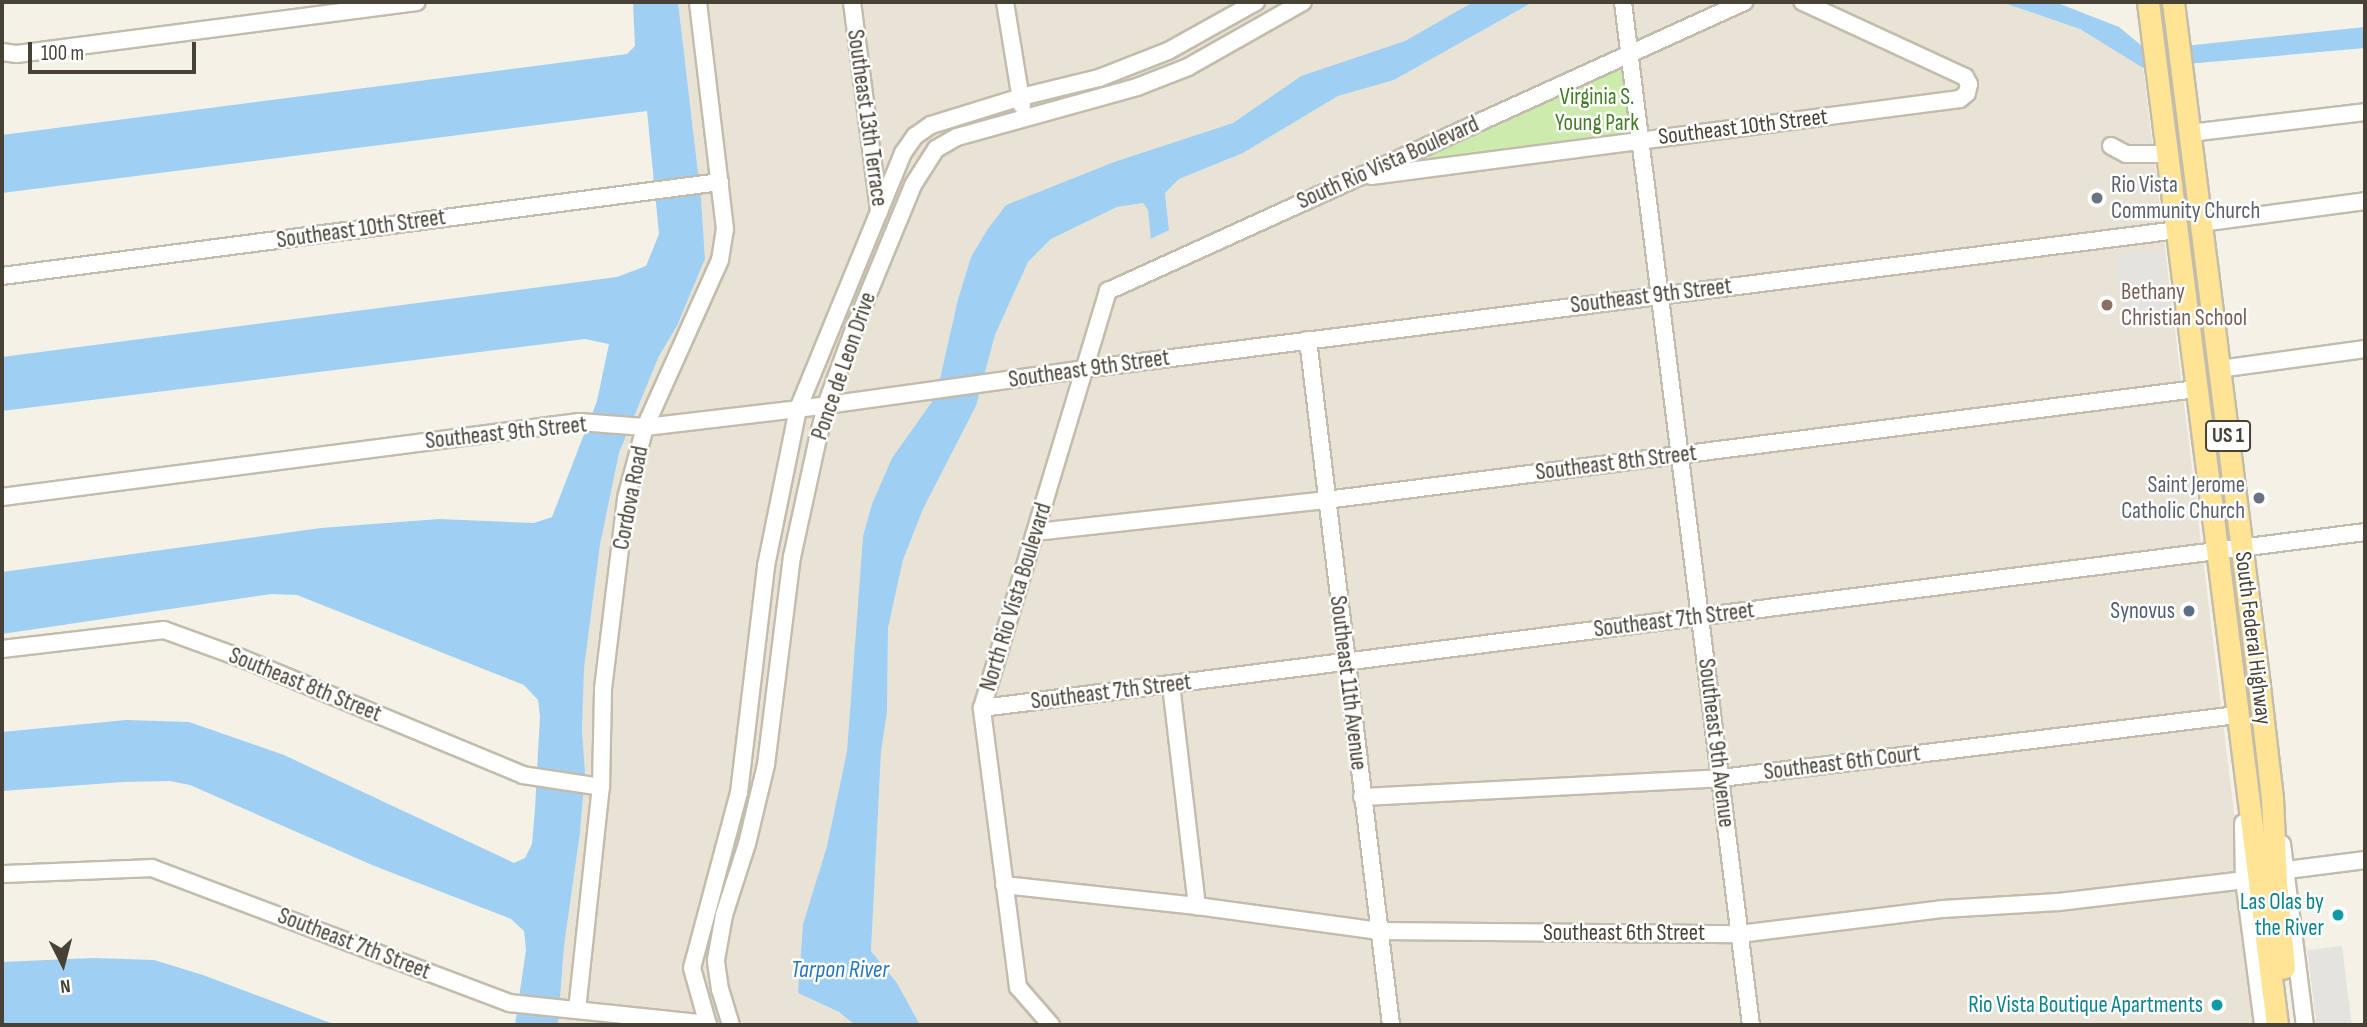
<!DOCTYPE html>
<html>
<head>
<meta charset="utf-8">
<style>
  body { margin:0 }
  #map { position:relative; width:2367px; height:1027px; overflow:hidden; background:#f4f1e7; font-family:"Sofia Sans Condensed",sans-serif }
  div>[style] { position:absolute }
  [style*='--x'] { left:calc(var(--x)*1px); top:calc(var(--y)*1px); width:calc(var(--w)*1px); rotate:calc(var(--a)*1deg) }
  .residential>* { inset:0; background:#e9e3d5 }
  .green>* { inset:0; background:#cdebad }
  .parking>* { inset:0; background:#e5e3df; transform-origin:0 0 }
  .water>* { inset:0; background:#a0cff4 }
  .roads { filter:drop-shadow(2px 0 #c3bcac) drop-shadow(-2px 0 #c3bcac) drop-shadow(0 2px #c3bcac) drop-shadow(0 -2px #c3bcac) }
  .minor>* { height:16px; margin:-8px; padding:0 8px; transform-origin:8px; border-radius:8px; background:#fff }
  .major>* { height:21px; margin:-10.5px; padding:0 10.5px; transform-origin:10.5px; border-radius:10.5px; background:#ffe495 }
  .dots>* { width:19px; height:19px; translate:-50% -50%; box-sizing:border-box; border:4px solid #fff; border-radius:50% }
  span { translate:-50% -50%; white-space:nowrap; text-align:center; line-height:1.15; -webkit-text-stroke:5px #fff; paint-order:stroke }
  .shield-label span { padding:2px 5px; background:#fff; border:2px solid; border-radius:5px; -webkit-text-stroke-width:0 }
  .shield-label { font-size:21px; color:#484135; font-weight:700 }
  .park-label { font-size:23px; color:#437d25 }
  .street-label { font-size:23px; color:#484135 }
  .worship-label { font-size:23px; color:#5b616d }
  .left { translate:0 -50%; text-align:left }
  .right { translate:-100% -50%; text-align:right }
  .education-label { font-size:23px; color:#785e54 }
  .service-label { font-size:23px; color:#4e5e75 }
  .culture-label { font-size:23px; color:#0d838f }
  .water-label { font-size:24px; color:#2877ba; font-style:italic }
  .frame { position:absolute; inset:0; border:4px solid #484135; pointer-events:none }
  .north { position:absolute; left:28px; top:929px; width:70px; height:70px; -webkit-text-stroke:5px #fff; paint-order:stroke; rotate:174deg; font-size:19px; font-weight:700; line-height:28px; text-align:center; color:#484135 }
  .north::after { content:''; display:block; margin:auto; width:24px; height:32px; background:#484135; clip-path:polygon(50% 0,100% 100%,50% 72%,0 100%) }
  .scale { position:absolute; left:28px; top:42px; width:168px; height:32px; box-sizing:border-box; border:4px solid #484135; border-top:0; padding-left:9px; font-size:21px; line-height:24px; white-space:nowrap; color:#484135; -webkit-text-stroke:5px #fff; paint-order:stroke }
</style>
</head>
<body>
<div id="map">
  <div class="residential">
    <i style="clip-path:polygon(678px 2px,1473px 2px,1405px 41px,1301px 76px,1233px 123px,1114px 162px,1006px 205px,987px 230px,971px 257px,958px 299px,936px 396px,892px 458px,872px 504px,863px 536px,847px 751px,827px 846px,803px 924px,798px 993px,839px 1012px,855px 1025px,558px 1025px,564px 946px,580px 833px,585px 772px,582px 730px,584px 669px,600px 545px,619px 453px,659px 356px,677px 326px,705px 259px,701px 198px)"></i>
    <i style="clip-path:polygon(1533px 2px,2001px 2px,2080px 29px,2143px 68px,2260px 1025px,920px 1025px,897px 983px,871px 951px,881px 752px,887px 712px,888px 628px,903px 560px,923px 509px,976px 406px,995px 335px,1028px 262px,1051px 239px,1117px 207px,1143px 203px,1148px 209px,1152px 239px,1169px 230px,1165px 193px,1179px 179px,1243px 153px,1338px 96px,1394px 80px)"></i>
  </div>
  <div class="green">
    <i style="clip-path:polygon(1616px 69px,1626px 76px,1633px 130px,1627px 137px,1428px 161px,1426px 154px)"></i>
  </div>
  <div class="parking">
    <i style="left:2162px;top:250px;width:60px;height:47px;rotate:84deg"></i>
    <i style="left:2342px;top:946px;width:80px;height:35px;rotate:83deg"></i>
  </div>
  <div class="water">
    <i style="clip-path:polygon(633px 2px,678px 2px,701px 198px,705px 259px,677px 326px,659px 356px,619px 453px,600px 545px,584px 669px,582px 730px,585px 772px,580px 833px,564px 946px,558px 1025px,515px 1025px,526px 950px,524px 931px,511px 919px,372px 865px,190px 785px,170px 781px,123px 782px,2px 791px,2px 732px,126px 720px,189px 722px,284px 755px,514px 863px,525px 858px,532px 844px,535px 809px,540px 716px,538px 700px,524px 685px,297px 595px,271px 594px,2px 634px,2px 572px,321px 528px,439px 519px,534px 523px,552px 517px,597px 401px,609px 344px,585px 339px,2px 411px,2px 357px,617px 277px,646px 266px,659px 234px,647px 111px,2px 193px,2px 135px,627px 54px,635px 46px)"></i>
    <i style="clip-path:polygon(1473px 2px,1533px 2px,1394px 80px,1338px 96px,1243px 153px,1179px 179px,1165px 193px,1169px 230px,1151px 239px,1148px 210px,1143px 203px,1117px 207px,1051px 239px,1028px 262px,995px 335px,976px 406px,923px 509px,903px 560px,888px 628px,887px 712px,881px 752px,871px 951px,897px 983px,920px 1025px,855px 1025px,839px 1012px,798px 993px,803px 924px,827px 846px,847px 751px,863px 536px,872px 504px,892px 458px,936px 396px,958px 299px,971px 257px,987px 230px,1006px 205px,1114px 162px,1233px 123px,1301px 76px,1405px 41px)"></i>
    <i style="clip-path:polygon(2001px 2px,2055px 2px,2119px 27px,2147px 50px,2365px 27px,2365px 48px,2143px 68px,2080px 29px)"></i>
    <i style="clip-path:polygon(93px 958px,154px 960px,203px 975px,336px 1025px,2px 1025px,2px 962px)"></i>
  </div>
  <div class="roads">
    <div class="minor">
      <i style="--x:852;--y:2;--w:211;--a:82.6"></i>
      <i style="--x:1005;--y:2;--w:105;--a:80.7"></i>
      <i style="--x:1623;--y:2;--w:1031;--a:82.87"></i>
      <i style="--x:2;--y:52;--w:15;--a:8"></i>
      <i style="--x:17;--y:54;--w:403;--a:-7.4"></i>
      <i style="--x:2190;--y:133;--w:176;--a:-6.8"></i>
      <i style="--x:2111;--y:146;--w:17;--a:28"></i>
      <i style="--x:2126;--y:154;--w:41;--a:0"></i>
      <i style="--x:1371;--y:176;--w:594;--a:-7.45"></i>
      <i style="--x:1960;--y:99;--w:9;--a:-41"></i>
      <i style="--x:1967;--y:93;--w:9;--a:-77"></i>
      <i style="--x:1969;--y:84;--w:8;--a:-120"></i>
      <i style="--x:1965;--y:77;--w:179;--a:-155.2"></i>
      <i style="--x:2201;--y:223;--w:165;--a:-7.6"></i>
      <i style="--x:2;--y:276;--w:724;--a:-7.46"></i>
      <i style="--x:1308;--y:340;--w:690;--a:83.09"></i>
      <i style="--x:2219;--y:369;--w:147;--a:-7.8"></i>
      <i style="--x:2;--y:497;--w:582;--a:-7.41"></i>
      <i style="--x:579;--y:422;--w:66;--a:4.3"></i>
      <i style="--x:645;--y:427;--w:154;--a:-6.7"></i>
      <i style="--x:798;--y:409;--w:290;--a:-7.9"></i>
      <i style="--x:1085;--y:369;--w:1101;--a:-7.25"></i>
      <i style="--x:1036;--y:532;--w:292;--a:-6.3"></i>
      <i style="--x:1326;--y:500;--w:877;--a:-7.27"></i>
      <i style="--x:2;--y:649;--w:163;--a:-6.7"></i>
      <i style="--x:164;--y:630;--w:82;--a:20"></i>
      <i style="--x:241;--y:658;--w:305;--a:22.5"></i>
      <i style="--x:523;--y:775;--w:79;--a:8.7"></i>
      <i style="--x:1171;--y:685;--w:223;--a:83.3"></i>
      <i style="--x:982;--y:708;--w:1394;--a:-7.25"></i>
      <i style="--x:1362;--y:797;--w:360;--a:-3"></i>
      <i style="--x:1721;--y:778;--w:520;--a:-6.96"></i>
      <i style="--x:2243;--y:823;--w:57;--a:89"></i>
      <i style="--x:2244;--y:880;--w:146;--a:82.5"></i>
      <i style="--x:2282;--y:844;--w:182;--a:82.8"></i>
      <i style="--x:2287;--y:870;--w:79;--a:-7.3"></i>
      <i style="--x:2;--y:874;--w:150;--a:-2.3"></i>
      <i style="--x:152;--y:868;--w:382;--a:20.7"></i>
      <i style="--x:509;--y:1003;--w:200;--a:6"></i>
      <i style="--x:1004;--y:885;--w:194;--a:6.2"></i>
      <i style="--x:1197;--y:906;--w:184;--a:7.8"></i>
      <i style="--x:1379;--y:931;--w:360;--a:0.5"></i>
      <i style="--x:1739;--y:934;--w:206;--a:-7"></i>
      <i style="--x:1943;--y:909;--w:115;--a:-3.5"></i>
      <i style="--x:2058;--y:902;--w:187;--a:-6.7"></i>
      <i style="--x:577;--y:1010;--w:224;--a:-83.9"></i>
      <i style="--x:601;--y:787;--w:98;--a:-88.8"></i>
      <i style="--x:603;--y:689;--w:192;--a:-83.1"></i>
      <i style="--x:626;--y:498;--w:73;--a:-75"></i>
      <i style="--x:645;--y:427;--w:183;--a:-65.8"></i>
      <i style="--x:720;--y:260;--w:31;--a:-81"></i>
      <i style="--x:725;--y:229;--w:229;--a:-96.8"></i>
      <i style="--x:708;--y:1025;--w:59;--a:-105.7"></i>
      <i style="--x:692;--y:968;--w:181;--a:-75"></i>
      <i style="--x:739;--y:793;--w:229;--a:-83.2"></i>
      <i style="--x:766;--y:566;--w:160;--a:-78.5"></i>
      <i style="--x:798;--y:409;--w:277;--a:-67.7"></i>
      <i style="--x:903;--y:153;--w:21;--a:-55"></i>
      <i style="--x:915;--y:136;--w:19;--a:-35"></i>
      <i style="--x:931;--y:125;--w:94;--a:-17.3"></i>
      <i style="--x:1021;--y:97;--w:80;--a:-13.7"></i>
      <i style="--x:1099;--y:78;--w:74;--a:-21.4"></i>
      <i style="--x:1168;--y:51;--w:101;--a:-29.1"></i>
      <i style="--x:731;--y:1025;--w:37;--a:-107"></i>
      <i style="--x:720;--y:990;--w:30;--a:-98"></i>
      <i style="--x:716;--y:960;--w:46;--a:-79.9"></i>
      <i style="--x:724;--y:915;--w:75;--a:-72.1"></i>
      <i style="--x:747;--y:844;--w:81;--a:-76.5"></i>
      <i style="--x:766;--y:765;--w:210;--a:-82.9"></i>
      <i style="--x:792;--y:557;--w:122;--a:-77.7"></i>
      <i style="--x:818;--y:438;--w:34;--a:-76"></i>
      <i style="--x:826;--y:405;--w:84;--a:-69.8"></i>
      <i style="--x:855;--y:326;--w:152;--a:-67.6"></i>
      <i style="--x:913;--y:185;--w:43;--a:-57.4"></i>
      <i style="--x:936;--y:149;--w:24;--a:-30"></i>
      <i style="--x:957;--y:137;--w:187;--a:-15.5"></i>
      <i style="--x:1137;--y:87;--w:55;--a:-21.4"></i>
      <i style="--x:1188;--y:67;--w:132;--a:-29.5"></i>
      <i style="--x:1051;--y:1025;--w:50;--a:-131"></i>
      <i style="--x:1018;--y:987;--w:281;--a:-97.4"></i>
      <i style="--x:982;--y:708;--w:436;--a:-73.2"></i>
      <i style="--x:1108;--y:291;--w:699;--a:-24.44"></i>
    </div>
    <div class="major">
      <i style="--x:2148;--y:2;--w:1031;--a:82.81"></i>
      <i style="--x:2173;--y:2;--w:689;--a:82.83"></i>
      <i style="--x:2259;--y:686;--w:113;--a:83.4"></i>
      <i style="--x:2272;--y:798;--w:84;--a:87.3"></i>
      <i style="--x:2276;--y:882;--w:86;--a:84.7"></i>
    </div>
  </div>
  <div class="dots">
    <i style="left:2097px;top:198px;background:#6b7280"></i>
    <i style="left:2107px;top:305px;background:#8d6e63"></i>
    <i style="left:2259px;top:498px;background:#6b7280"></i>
    <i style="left:2189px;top:611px;background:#5c6f8a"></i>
    <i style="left:2338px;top:915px;background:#0f9aa8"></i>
    <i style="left:2217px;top:1005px;background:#0f9aa8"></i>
  </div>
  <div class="shield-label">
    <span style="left:2228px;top:436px">US 1</span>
  </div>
  <div class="park-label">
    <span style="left:1597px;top:110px">Virginia S.<br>Young Park</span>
  </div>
  <div class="street-label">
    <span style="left:867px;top:118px;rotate:82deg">Southeast 13th Terrace</span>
    <span style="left:1743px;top:127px;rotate:-7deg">Southeast 10th Street</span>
    <span style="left:1388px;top:163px;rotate:-24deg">South Rio Vista Boulevard</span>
    <span style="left:361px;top:229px;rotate:-8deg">Southeast 10th Street</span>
    <span style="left:1651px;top:296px;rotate:-7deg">Southeast 9th Street</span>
    <span style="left:844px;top:366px;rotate:-71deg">Ponce de Leon Drive</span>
    <span style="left:1089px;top:369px;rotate:-8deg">Southeast 9th Street</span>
    <span style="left:506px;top:433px;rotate:-6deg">Southeast 9th Street</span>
    <span style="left:1616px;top:463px;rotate:-7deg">Southeast 8th Street</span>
    <span style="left:631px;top:498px;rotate:-79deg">Cordova Road</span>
    <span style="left:1016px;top:597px;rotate:-73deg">North Rio Vista Boulevard</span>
    <span style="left:1674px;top:620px;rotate:-7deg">Southeast 7th Street</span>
    <span style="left:2253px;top:638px;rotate:83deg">South Federal Highway</span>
    <span style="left:1348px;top:683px;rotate:83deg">Southeast 11th Avenue</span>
    <span style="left:305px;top:685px;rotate:22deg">Southeast 8th Street</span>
    <span style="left:1111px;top:692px;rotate:-7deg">Southeast 7th Street</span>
    <span style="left:1716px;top:743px;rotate:83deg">Southeast 9th Avenue</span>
    <span style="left:1842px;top:763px;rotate:-7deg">Southeast 6th Court</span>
    <span style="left:1624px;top:933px">Southeast 6th Street</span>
    <span style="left:354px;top:944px;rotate:21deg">Southeast 7th Street</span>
  </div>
  <div class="worship-label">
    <span class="left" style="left:2111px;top:198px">Rio Vista<br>Community Church</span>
    <span class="right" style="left:2245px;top:498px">Saint Jerome<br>Catholic Church</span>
  </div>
  <div class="education-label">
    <span class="left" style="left:2121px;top:305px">Bethany<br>Christian School</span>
  </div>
  <div class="service-label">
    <span class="right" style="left:2175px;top:611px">Synovus</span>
  </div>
  <div class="culture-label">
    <span class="right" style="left:2324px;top:915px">Las Olas by<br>the River</span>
    <span class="right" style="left:2203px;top:1005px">Rio Vista Boutique Apartments</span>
  </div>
  <div class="water-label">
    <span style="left:840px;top:970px">Tarpon River</span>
  </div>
  <div class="frame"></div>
  <div class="north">N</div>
  <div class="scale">100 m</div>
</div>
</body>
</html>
